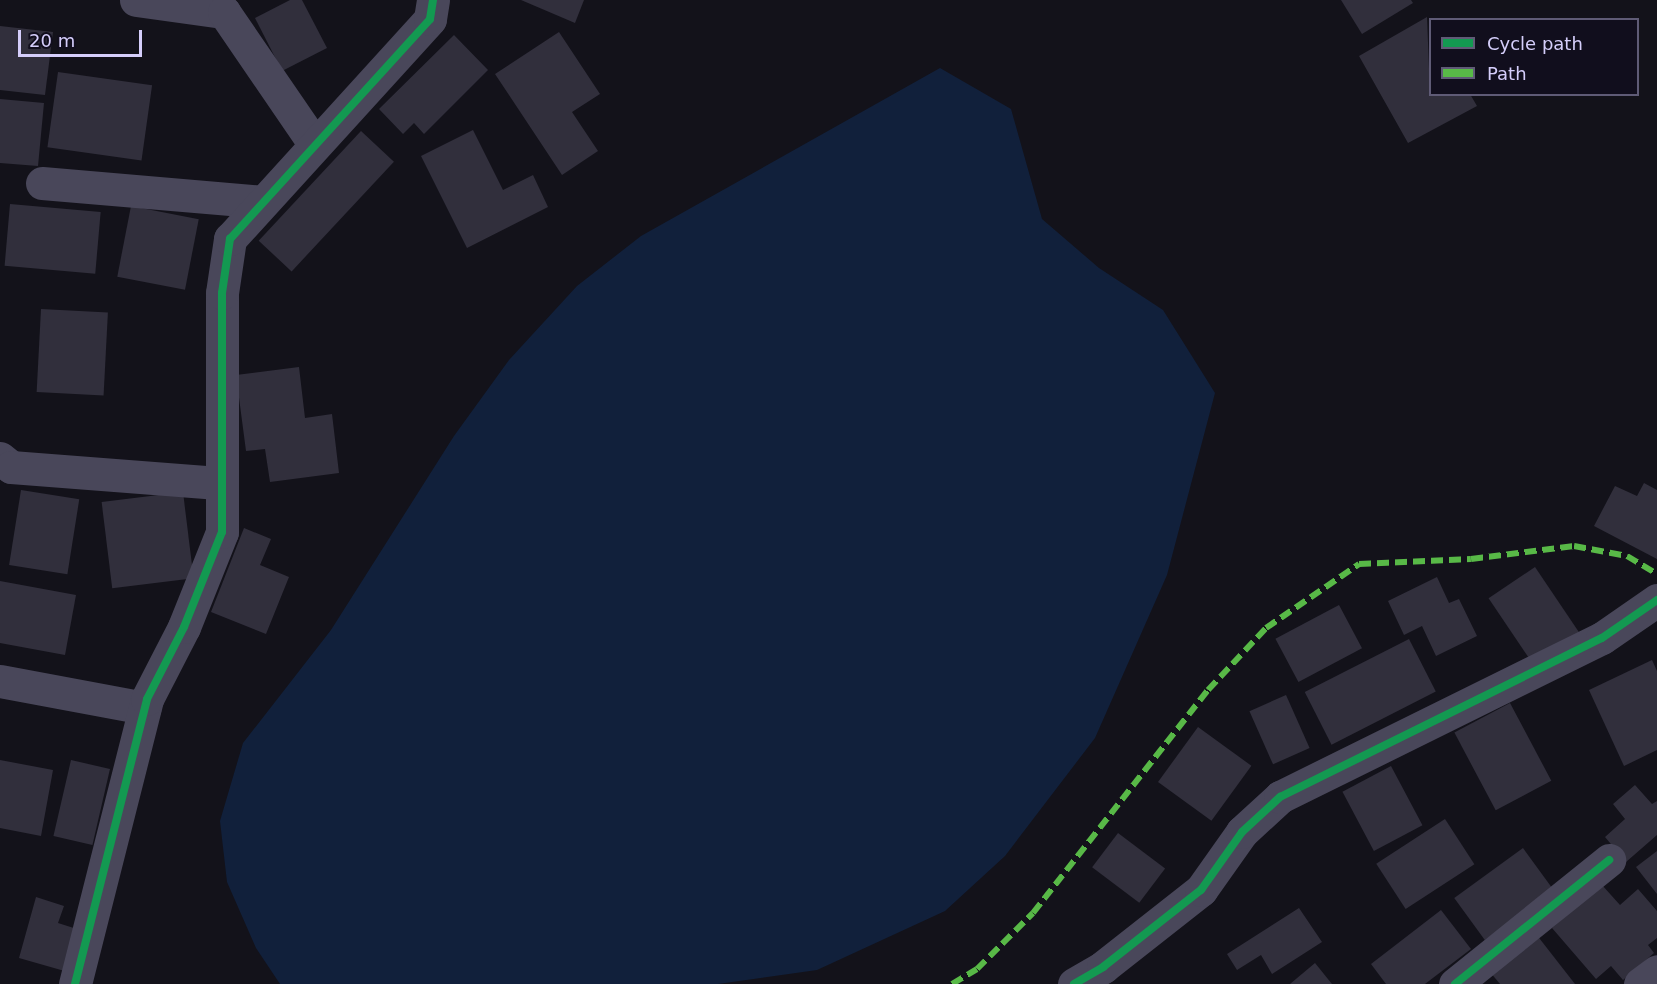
<!DOCTYPE html>
<html>
<head>
<meta charset="utf-8">
<style>
  body { margin:0 }
  #map { position:relative; width:1657px; height:984px; overflow:hidden; background:#13121a; font-family:"DejaVu Sans",sans-serif }
  div>[style] { position:absolute }
  [style*='--x'] { left:calc(var(--x)*1px); top:calc(var(--y)*1px); width:calc(var(--w)*1px); rotate:calc(var(--a)*1deg) }
  .water>* { inset:0; background:#11203b }
  .building>* { inset:0; background:#312f3c; transform-origin:0 0 }
  .minor>* { height:33px; margin:-16.5px; padding:0 16.5px; transform-origin:16.5px; border-radius:16.5px; background:#49475a }
  .quiet>* { height:6px; margin-top:-3px; transform-origin:0; background:repeating-linear-gradient(90deg,#58b947 0 12px,transparent 0 18px) }
  .cycleway>* { height:8px; margin:-4px; padding:0 4px; transform-origin:4px; border-radius:4px; background:#139951 }
  span { translate:-50% -50%; white-space:nowrap; text-align:center; line-height:1.15; -webkit-text-stroke:6px #110e1d; paint-order:stroke }
  .legend { position:absolute; left:1429px; top:18px; width:210px; height:78px; box-sizing:border-box; background:#110e1d; border:2px solid #5f5b76; margin:0; padding:8px 10px; list-style:none; font-size:18px; color:#d5cefb }
  .legend li { display:flex; align-items:center; gap:12px; height:30px }
  .legend b { width:30px; border:2px solid #5f5b76 }
  .scale { position:absolute; left:18px; top:30px; width:124px; height:27px; box-sizing:border-box; border:3px solid #d5cefb; border-top:0; padding-left:8px; font-size:18px; line-height:21px; white-space:nowrap; color:#d5cefb; -webkit-text-stroke:4px #110e1d; paint-order:stroke }
</style>
</head>
<body>
<div id="map">
  <div class="water">
    <i style="clip-path:polygon(940px 68px,1011px 109px,1042px 219px,1099px 268px,1163px 310px,1215px 393px,1167px 575px,1095px 738px,1005px 856px,945px 911px,817px 970px,718px 984px,280px 984px,256px 948px,227px 882px,220px 821px,243px 743px,331px 630px,454px 436px,509px 360px,577px 286px,641px 236px)"></i>
  </div>
  <div class="building">
    <i style="clip-path:polygon(290px 0,302px 0,327px 48px,282px 71px,255px 18px)"></i>
    <i style="clip-path:polygon(521px 0,584px 0,575px 23px)"></i>
    <i style="clip-path:polygon(1341px 0,1411px 0,1413px 3px,1362px 34px)"></i>
    <i style="clip-path:polygon(1427px 17px,1430px 94px,1470px 94px,1477px 106px,1408px 143px,1359px 56px)"></i>
    <i style="clip-path:polygon(0 26px,53px 32px,45px 95px,0 90px)"></i>
    <i style="clip-path:polygon(559px 32px,600px 94px,572px 112px,598px 151px,562px 175px,495px 74px)"></i>
    <i style="clip-path:polygon(454px 35px,488px 70px,424px 134px,414px 123px,403px 134px,379px 109px)"></i>
    <i style="left:58px;top:72px;width:95px;height:76px;rotate:8deg"></i>
    <i style="clip-path:polygon(0 99px,44px 103px,38px 166px,0 163px)"></i>
    <i style="clip-path:polygon(473px 130px,503px 190px,533px 175px,548px 207px,467px 248px,421px 156px)"></i>
    <i style="left:361px;top:131px;width:45px;height:150px;rotate:43deg"></i>
    <i style="left:10px;top:204px;width:91px;height:62px;rotate:5deg"></i>
    <i style="left:131px;top:206px;width:69px;height:72px;rotate:11deg"></i>
    <i style="left:41px;top:309px;width:67px;height:83px;rotate:3deg"></i>
    <i style="clip-path:polygon(299px 367px,305px 418px,332px 414px,339px 473px,270px 482px,265px 449px,246px 451px,236px 375px)"></i>
    <i style="clip-path:polygon(1644px 483px,1657px 490px,1657px 559px,1594px 526px,1615px 486px,1637px 496px)"></i>
    <i style="left:21px;top:490px;width:59px;height:76px;rotate:9deg"></i>
    <i style="left:183px;top:492px;width:87px;height:82px;rotate:83deg"></i>
    <i style="clip-path:polygon(244px 528px,271px 539px,260px 565px,289px 577px,266px 634px,211px 612px)"></i>
    <i style="left:1535px;top:567px;width:79px;height:56px;rotate:56deg"></i>
    <i style="clip-path:polygon(1437px 577px,1449px 603px,1459px 599px,1477px 636px,1436px 656px,1422px 626px,1404px 635px,1388px 601px)"></i>
    <i style="clip-path:polygon(0 581px,76px 595px,65px 655px,0 643px)"></i>
    <i style="left:1339px;top:605px;width:49px;height:72px;rotate:62deg"></i>
    <i style="left:1409px;top:639px;width:59px;height:117px;rotate:63deg"></i>
    <i style="clip-path:polygon(1652px 660px,1657px 671px,1657px 750px,1624px 766px,1589px 690px)"></i>
    <i style="left:1286px;top:695px;width:58px;height:40px;rotate:66deg"></i>
    <i style="left:1510px;top:703px;width:88px;height:63px;rotate:62deg"></i>
    <i style="left:1198px;top:727px;width:66px;height:68px;rotate:36deg"></i>
    <i style="clip-path:polygon(0 760px,53px 770px,41px 836px,0 828px)"></i>
    <i style="left:71px;top:760px;width:40px;height:78px;rotate:13deg"></i>
    <i style="left:1391px;top:766px;width:67px;height:55px;rotate:62deg"></i>
    <i style="clip-path:polygon(1635px 785px,1652px 804px,1657px 801px,1657px 835px,1626px 862px,1605px 837px,1625px 819px,1613px 804px)"></i>
    <i style="left:1445px;top:819px;width:54px;height:82px;rotate:57deg"></i>
    <i style="left:1118px;top:833px;width:59px;height:43px;rotate:37deg"></i>
    <i style="left:1523px;top:848px;width:52px;height:85px;rotate:54deg"></i>
    <i style="clip-path:polygon(1657px 851px,1657px 894px,1636px 867px)"></i>
    <i style="clip-path:polygon(1602px 885px,1620px 905px,1638px 889px,1657px 911px,1657px 938px,1648px 945px,1654px 953px,1623px 980px,1611px 966px,1596px 979px,1552px 928px)"></i>
    <i style="clip-path:polygon(36px 897px,64px 906px,58px 923px,80px 930px,68px 972px,19px 958px)"></i>
    <i style="clip-path:polygon(1299px 908px,1322px 942px,1272px 974px,1261px 955px,1237px 970px,1227px 954px)"></i>
    <i style="clip-path:polygon(1441px 910px,1471px 949px,1425px 984px,1386px 984px,1371px 964px)"></i>
    <i style="clip-path:polygon(1536px 934px,1575px 984px,1500px 984px,1490px 972px)"></i>
    <i style="clip-path:polygon(1315px 963px,1332px 984px,1290px 984px)"></i>
  </div>
  <div class="minor">
    <i style="--x:136;--y:0;--w:89;--a:7.8"></i>
    <i style="--x:224;--y:12;--w:161;--a:55.6"></i>
    <i style="--x:42;--y:183;--w:222;--a:4.9"></i>
    <i style="--x:0;--y:458;--w:14;--a:39"></i>
    <i style="--x:11;--y:467;--w:211;--a:4.4"></i>
    <i style="--x:0;--y:681;--w:147;--a:10.6"></i>
    <i style="--x:75;--y:984;--w:294;--a:-75.8"></i>
    <i style="--x:147;--y:699;--w:81;--a:-62.8"></i>
    <i style="--x:184;--y:627;--w:102;--a:-68.2"></i>
    <i style="--x:222;--y:532;--w:239;--a:-90"></i>
    <i style="--x:222;--y:293;--w:55;--a:-81.6"></i>
    <i style="--x:230;--y:239;--w:297;--a:-47.7"></i>
    <i style="--x:430;--y:19;--w:19;--a:-81"></i>
    <i style="--x:1074;--y:984;--w:34;--a:-30"></i>
    <i style="--x:1103;--y:967;--w:125;--a:-38.2"></i>
    <i style="--x:1201;--y:890;--w:71;--a:-54.7"></i>
    <i style="--x:1242;--y:832;--w:52;--a:-42.6"></i>
    <i style="--x:1280;--y:797;--w:359;--a:-26.3"></i>
    <i style="--x:1602;--y:638;--w:67;--a:-34.6"></i>
    <i style="--x:1455;--y:984;--w:198;--a:-38.8"></i>
    <i style="--x:1640;--y:984;--w:21;--a:-37"></i>
  </div>
  <div class="quiet">
    <i style="--x:952;--y:984;--w:29;--a:-31"></i>
    <i style="--x:977;--y:969;--w:79;--a:-45"></i>
    <i style="--x:1033;--y:913;--w:283;--a:-51.9"></i>
    <i style="--x:1208;--y:690;--w:85;--a:-46.9"></i>
    <i style="--x:1266;--y:628;--w:113;--a:-34.5"></i>
    <i style="--x:1359;--y:564;--w:112;--a:-2.6"></i>
    <i style="--x:1471;--y:559;--w:104;--a:-7.2"></i>
    <i style="--x:1574;--y:546;--w:54;--a:10.7"></i>
    <i style="--x:1627;--y:556;--w:35;--a:31"></i>
  </div>
  <div class="cycleway">
    <i style="--x:75;--y:984;--w:294;--a:-75.8"></i>
    <i style="--x:147;--y:699;--w:81;--a:-62.8"></i>
    <i style="--x:184;--y:627;--w:102;--a:-68.2"></i>
    <i style="--x:222;--y:532;--w:239;--a:-90"></i>
    <i style="--x:222;--y:293;--w:55;--a:-81.6"></i>
    <i style="--x:230;--y:239;--w:297;--a:-47.7"></i>
    <i style="--x:430;--y:19;--w:19;--a:-81"></i>
    <i style="--x:1074;--y:984;--w:34;--a:-30"></i>
    <i style="--x:1103;--y:967;--w:125;--a:-38.2"></i>
    <i style="--x:1201;--y:890;--w:71;--a:-54.7"></i>
    <i style="--x:1242;--y:832;--w:52;--a:-42.6"></i>
    <i style="--x:1280;--y:797;--w:359;--a:-26.3"></i>
    <i style="--x:1602;--y:638;--w:67;--a:-34.6"></i>
    <i style="--x:1455;--y:984;--w:198;--a:-38.8"></i>
  </div>
  <ul class="legend">
  <li><b style="height:8px;background:#139951"></b>Cycle path</li>
  <li><b style="height:8px;background:#58b947"></b>Path</li>
  </ul>
  <div class="scale">20 m</div>
</div>
</body>
</html>
